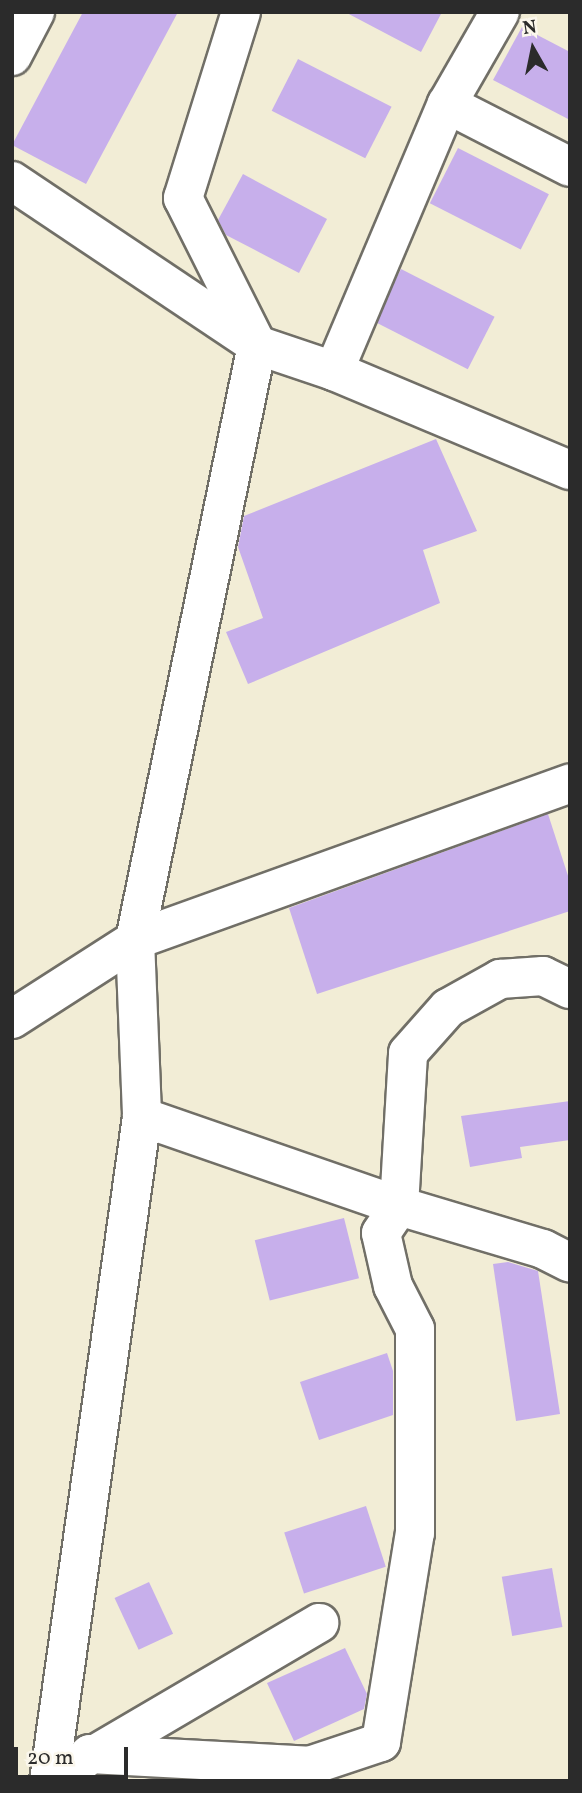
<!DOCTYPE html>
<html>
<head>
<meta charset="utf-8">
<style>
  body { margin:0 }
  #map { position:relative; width:582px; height:1793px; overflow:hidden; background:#f2edd6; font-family:Vollkorn,serif }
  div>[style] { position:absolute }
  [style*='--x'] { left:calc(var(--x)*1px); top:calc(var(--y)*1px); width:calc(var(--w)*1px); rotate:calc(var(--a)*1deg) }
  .building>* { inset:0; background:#c7afeb; transform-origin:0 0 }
  .roads { filter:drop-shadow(2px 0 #716f67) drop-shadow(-2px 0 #716f67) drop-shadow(0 2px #716f67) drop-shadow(0 -2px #716f67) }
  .minor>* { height:38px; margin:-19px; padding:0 19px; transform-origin:19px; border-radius:19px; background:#fff }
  span { translate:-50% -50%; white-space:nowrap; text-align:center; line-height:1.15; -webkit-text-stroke:6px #fbf7ec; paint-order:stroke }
  .frame { position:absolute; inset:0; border:14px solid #2b2b2b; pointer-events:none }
  .north { position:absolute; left:498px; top:14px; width:70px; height:70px; -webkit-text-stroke:5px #fbf7ec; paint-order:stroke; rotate:351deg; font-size:19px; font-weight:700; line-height:28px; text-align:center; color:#2b2b2b }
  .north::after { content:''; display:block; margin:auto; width:24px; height:32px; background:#2b2b2b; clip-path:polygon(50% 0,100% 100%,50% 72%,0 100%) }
  .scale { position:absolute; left:14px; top:1747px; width:114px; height:32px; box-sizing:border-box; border:4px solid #2b2b2b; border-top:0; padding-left:9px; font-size:21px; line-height:24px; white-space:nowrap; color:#2b2b2b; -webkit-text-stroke:5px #fbf7ec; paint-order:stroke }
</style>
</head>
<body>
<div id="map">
  <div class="building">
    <i style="clip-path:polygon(83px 12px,178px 12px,86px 184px,12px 145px)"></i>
    <i style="clip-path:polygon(345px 12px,442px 12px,421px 52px)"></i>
    <i style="clip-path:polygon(522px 27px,570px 52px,570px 120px,493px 80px)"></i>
    <i style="left:298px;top:59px;width:105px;height:58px;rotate:27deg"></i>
    <i style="left:458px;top:148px;width:102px;height:62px;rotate:27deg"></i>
    <i style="clip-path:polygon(243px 174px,327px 219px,299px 273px,226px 235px,218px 220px)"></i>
    <i style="left:401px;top:269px;width:105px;height:59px;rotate:27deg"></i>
    <i style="clip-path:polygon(436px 439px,477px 531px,423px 550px,440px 603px,248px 684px,226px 632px,263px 618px,238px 547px,244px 516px)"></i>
    <i style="clip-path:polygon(548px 814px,570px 882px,570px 911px,317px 994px,289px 908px)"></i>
    <i style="clip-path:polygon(570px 1101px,570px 1140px,520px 1147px,522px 1158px,470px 1167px,461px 1116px)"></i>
    <i style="left:344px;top:1218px;width:62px;height:92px;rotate:76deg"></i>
    <i style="clip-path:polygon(508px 1262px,538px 1271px,560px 1414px,516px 1421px,493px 1264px)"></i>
    <i style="clip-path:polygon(387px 1353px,393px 1371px,393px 1415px,319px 1440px,300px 1382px)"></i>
    <i style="left:366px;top:1506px;width:64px;height:86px;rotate:72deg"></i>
    <i style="left:552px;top:1568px;width:60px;height:51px;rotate:80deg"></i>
    <i style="left:149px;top:1582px;width:57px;height:38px;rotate:65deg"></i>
    <i style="clip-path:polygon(345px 1648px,367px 1694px,364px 1709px,294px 1741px,267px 1683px)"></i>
  </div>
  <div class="roads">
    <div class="minor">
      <i style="--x:241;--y:12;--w:195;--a:107.3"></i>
      <i style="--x:183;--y:198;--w:165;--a:63.3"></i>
      <i style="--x:257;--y:345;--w:81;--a:18.7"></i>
      <i style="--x:334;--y:371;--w:256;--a:22.8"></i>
      <i style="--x:12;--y:56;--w:50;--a:-62.4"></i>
      <i style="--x:447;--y:104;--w:106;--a:-60.1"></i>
      <i style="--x:12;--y:181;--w:295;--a:33.8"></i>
      <i style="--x:257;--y:345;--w:607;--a:101.59"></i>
      <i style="--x:135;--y:940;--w:177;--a:87.7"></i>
      <i style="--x:142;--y:1117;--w:670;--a:97.97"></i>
      <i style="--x:334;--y:371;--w:290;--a:-67.1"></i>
      <i style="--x:447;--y:104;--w:138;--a:27.1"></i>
      <i style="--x:12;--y:1019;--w:146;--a:-32.7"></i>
      <i style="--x:135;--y:940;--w:462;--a:-19.8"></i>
      <i style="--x:142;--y:1117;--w:272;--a:19.1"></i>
      <i style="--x:399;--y:1206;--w:150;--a:16.6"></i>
      <i style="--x:543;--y:1249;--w:30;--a:27"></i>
      <i style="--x:96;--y:1754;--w:259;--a:-30.4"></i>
      <i style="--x:60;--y:1781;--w:40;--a:-42"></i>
      <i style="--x:90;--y:1754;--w:219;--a:3.1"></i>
      <i style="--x:309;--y:1766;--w:76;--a:-18.4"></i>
      <i style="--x:381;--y:1742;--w:212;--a:-80.8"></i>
      <i style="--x:415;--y:1533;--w:204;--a:-90"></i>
      <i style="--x:415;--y:1329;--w:48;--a:-117.1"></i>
      <i style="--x:393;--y:1286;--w:54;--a:-102.8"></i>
      <i style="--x:381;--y:1233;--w:32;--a:-56"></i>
      <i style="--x:399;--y:1206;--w:153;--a:-86.6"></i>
      <i style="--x:408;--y:1053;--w:60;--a:-48.4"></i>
      <i style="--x:448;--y:1008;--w:60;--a:-29.1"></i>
      <i style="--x:500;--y:979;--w:43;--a:-4"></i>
      <i style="--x:543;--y:976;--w:30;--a:26"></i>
    </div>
  </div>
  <div class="frame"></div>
  <div class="north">N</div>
  <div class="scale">20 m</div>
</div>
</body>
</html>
